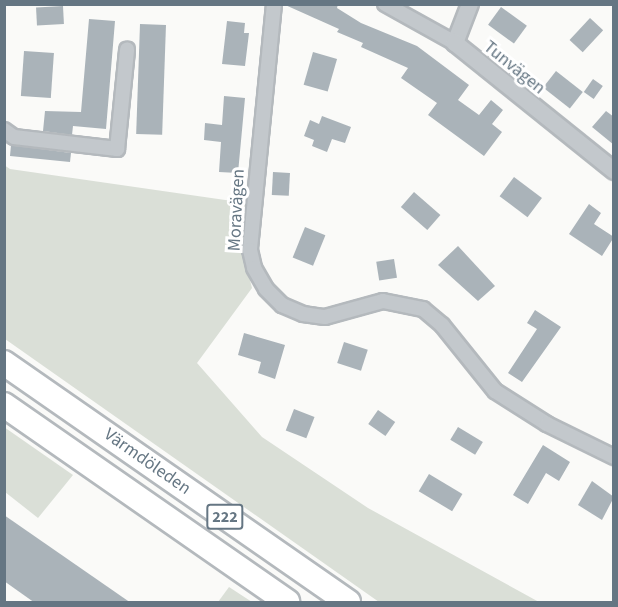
<!DOCTYPE html>
<html>
<head>
<meta charset="utf-8">
<style>
  body { margin:0 }
  #map { position:relative; width:618px; height:607px; overflow:hidden; background:#fafaf8; font-family:"Source Sans 3",sans-serif }
  div>[style] { position:absolute }
  [style*='--x'] { left:calc(var(--x)*1px); top:calc(var(--y)*1px); width:calc(var(--w)*1px); rotate:calc(var(--a)*1deg) }
  .green>* { inset:0; background:#dadfd7 }
  .building>* { inset:0; background:#aab3b9; transform-origin:0 0 }
  .roads { filter:drop-shadow(2px 0 #b4b9bd) drop-shadow(-2px 0 #b4b9bd) drop-shadow(0 2px #b4b9bd) drop-shadow(0 -2px #b4b9bd) }
  .minor>* { height:14px; margin:-7px; padding:0 7px; transform-origin:7px; border-radius:7px; background:#c3c8cc }
  .tertiary>* { height:16px; margin:-8px; padding:0 8px; transform-origin:8px; border-radius:8px; background:#c3c8cc }
  .motorway>* { height:24px; margin:-12px; padding:0 12px; transform-origin:12px; border-radius:12px; background:#fff }
  span { translate:-50% -50%; white-space:nowrap; text-align:center; line-height:1.15; -webkit-text-stroke:6px #fff; paint-order:stroke }
  .shield-label span { padding:2px 4px; background:#fff; border:2px solid; border-radius:4px; -webkit-text-stroke-width:0 }
  .shield-label { font-size:16px; color:#657683; font-weight:700 }
  .street-label { font-size:18px; color:#657683 }
  .frame { position:absolute; inset:0; border:6px solid #657683; pointer-events:none }
</style>
</head>
<body>
<div id="map">
  <div class="green">
    <i style="clip-path:polygon(4px 165px,10px 169px,246px 203px,240px 240px,252px 288px,197px 363px,262px 437px,368px 508px,539px 602px,379px 602px,5px 339px)"></i>
    <i style="clip-path:polygon(4px 427px,73px 475px,38px 518px,5px 492px)"></i>
    <i style="clip-path:polygon(229px 587px,252px 602px,218px 602px)"></i>
  </div>
  <div class="building">
    <i style="clip-path:polygon(283px 4px,338px 4px,337px 8px,361px 23px,417px 46px,469px 85px,458px 100px,479px 115px,491px 100px,503px 110px,492px 124px,502px 132px,484px 156px,428px 115px,437px 103px,401px 78px,408px 68px,361px 47px,363px 43px,337px 32px,339px 29px)"></i>
    <i style="left:63px;top:6px;width:18px;height:27px;rotate:87deg"></i>
    <i style="left:501px;top:7px;width:32px;height:22px;rotate:36deg"></i>
    <i style="left:590px;top:18px;width:18px;height:30px;rotate:43deg"></i>
    <i style="clip-path:polygon(89px 19px,115px 21px,106px 129px,73px 126px,72px 135px,43px 131px,45px 111px,81px 112px)"></i>
    <i style="clip-path:polygon(227px 21px,245px 23px,244px 33px,249px 33px,245px 66px,222px 64px)"></i>
    <i style="left:140px;top:24px;width:26px;height:110px;rotate:2deg"></i>
    <i style="left:24px;top:51px;width:30px;height:45px;rotate:4deg"></i>
    <i style="left:313px;top:52px;width:25px;height:34px;rotate:16deg"></i>
    <i style="left:556px;top:71px;width:34px;height:21px;rotate:38deg"></i>
    <i style="left:593px;top:79px;width:12px;height:16px;rotate:35deg"></i>
    <i style="clip-path:polygon(224px 96px,245px 98px,238px 173px,219px 172px,221px 142px,204px 140px,205px 123px,222px 125px)"></i>
    <i style="clip-path:polygon(606px 111px,614px 117px,614px 145px,592px 127px)"></i>
    <i style="clip-path:polygon(322px 116px,351px 127px,345px 143px,332px 139px,327px 152px,312px 146px,314px 140px,304px 136px,310px 120px,319px 124px)"></i>
    <i style="clip-path:polygon(11px 145px,71px 153px,70px 162px,10px 156px)"></i>
    <i style="left:273px;top:172px;width:17px;height:23px;rotate:3deg"></i>
    <i style="left:514px;top:177px;width:35px;height:24px;rotate:37deg"></i>
    <i style="left:414px;top:192px;width:35px;height:20px;rotate:41deg"></i>
    <i style="clip-path:polygon(589px 204px,601px 213px,594px 224px,614px 237px,602px 256px,569px 234px)"></i>
    <i style="left:305px;top:227px;width:22px;height:33px;rotate:22deg"></i>
    <i style="clip-path:polygon(458px 246px,495px 286px,478px 301px,438px 265px)"></i>
    <i style="left:394px;top:259px;width:19px;height:18px;rotate:81deg"></i>
    <i style="clip-path:polygon(535px 310px,561px 327px,522px 382px,508px 373px,537px 329px,527px 323px)"></i>
    <i style="clip-path:polygon(244px 333px,285px 345px,275px 379px,258px 373px,261px 362px,238px 355px)"></i>
    <i style="left:344px;top:342px;width:25px;height:22px;rotate:18deg"></i>
    <i style="left:294px;top:409px;width:22px;height:23px;rotate:21deg"></i>
    <i style="left:378px;top:410px;width:21px;height:17px;rotate:35deg"></i>
    <i style="left:458px;top:427px;width:29px;height:15px;rotate:31deg"></i>
    <i style="clip-path:polygon(543px 445px,570px 462px,559px 481px,546px 473px,528px 504px,513px 495px)"></i>
    <i style="left:429px;top:474px;width:39px;height:20px;rotate:31deg"></i>
    <i style="clip-path:polygon(592px 481px,614px 497px,602px 520px,578px 505px)"></i>
    <i style="clip-path:polygon(4px 515px,131px 603px,35px 603px,4px 581px)"></i>
  </div>
  <div class="roads">
    <div class="minor">
      <i style="--x:274;--y:4;--w:247;--a:95.6"></i>
      <i style="--x:250;--y:250;--w:18;--a:77"></i>
      <i style="--x:254;--y:268;--w:24;--a:60"></i>
      <i style="--x:266;--y:289;--w:23;--a:45"></i>
      <i style="--x:282;--y:305;--w:23;--a:23"></i>
      <i style="--x:303;--y:314;--w:22;--a:8"></i>
      <i style="--x:325;--y:317;--w:60;--a:-15.4"></i>
      <i style="--x:383;--y:301;--w:41;--a:11.3"></i>
      <i style="--x:423;--y:309;--w:25;--a:40"></i>
      <i style="--x:442;--y:325;--w:85;--a:51.2"></i>
      <i style="--x:495;--y:391;--w:62;--a:32.4"></i>
      <i style="--x:547;--y:424;--w:75;--a:26.2"></i>
      <i style="--x:385;--y:4;--w:80;--a:29.1"></i>
      <i style="--x:4;--y:130;--w:12;--a:35"></i>
      <i style="--x:14;--y:137;--w:104;--a:6.6"></i>
      <i style="--x:117;--y:149;--w:100;--a:-84.2"></i>
    </div>
    <div class="tertiary">
      <i style="--x:470;--y:4;--w:42;--a:111"></i>
      <i style="--x:455;--y:43;--w:204;--a:38.8"></i>
    </div>
    <div class="motorway">
      <i style="--x:4;--y:363;--w:419;--a:34.8"></i>
      <i style="--x:4;--y:405;--w:345;--a:34.8"></i>
    </div>
  </div>
  <div class="shield-label">
    <span style="left:225px;top:517px">222</span>
  </div>
  <div class="street-label">
    <span style="left:514px;top:68px;rotate:39deg">Tunvägen</span>
    <span style="left:237px;top:210px;rotate:-87deg">Moravägen</span>
    <span style="left:147px;top:462px;rotate:35deg">Värmdöleden</span>
  </div>
  <div class="frame"></div>
</div>
</body>
</html>
